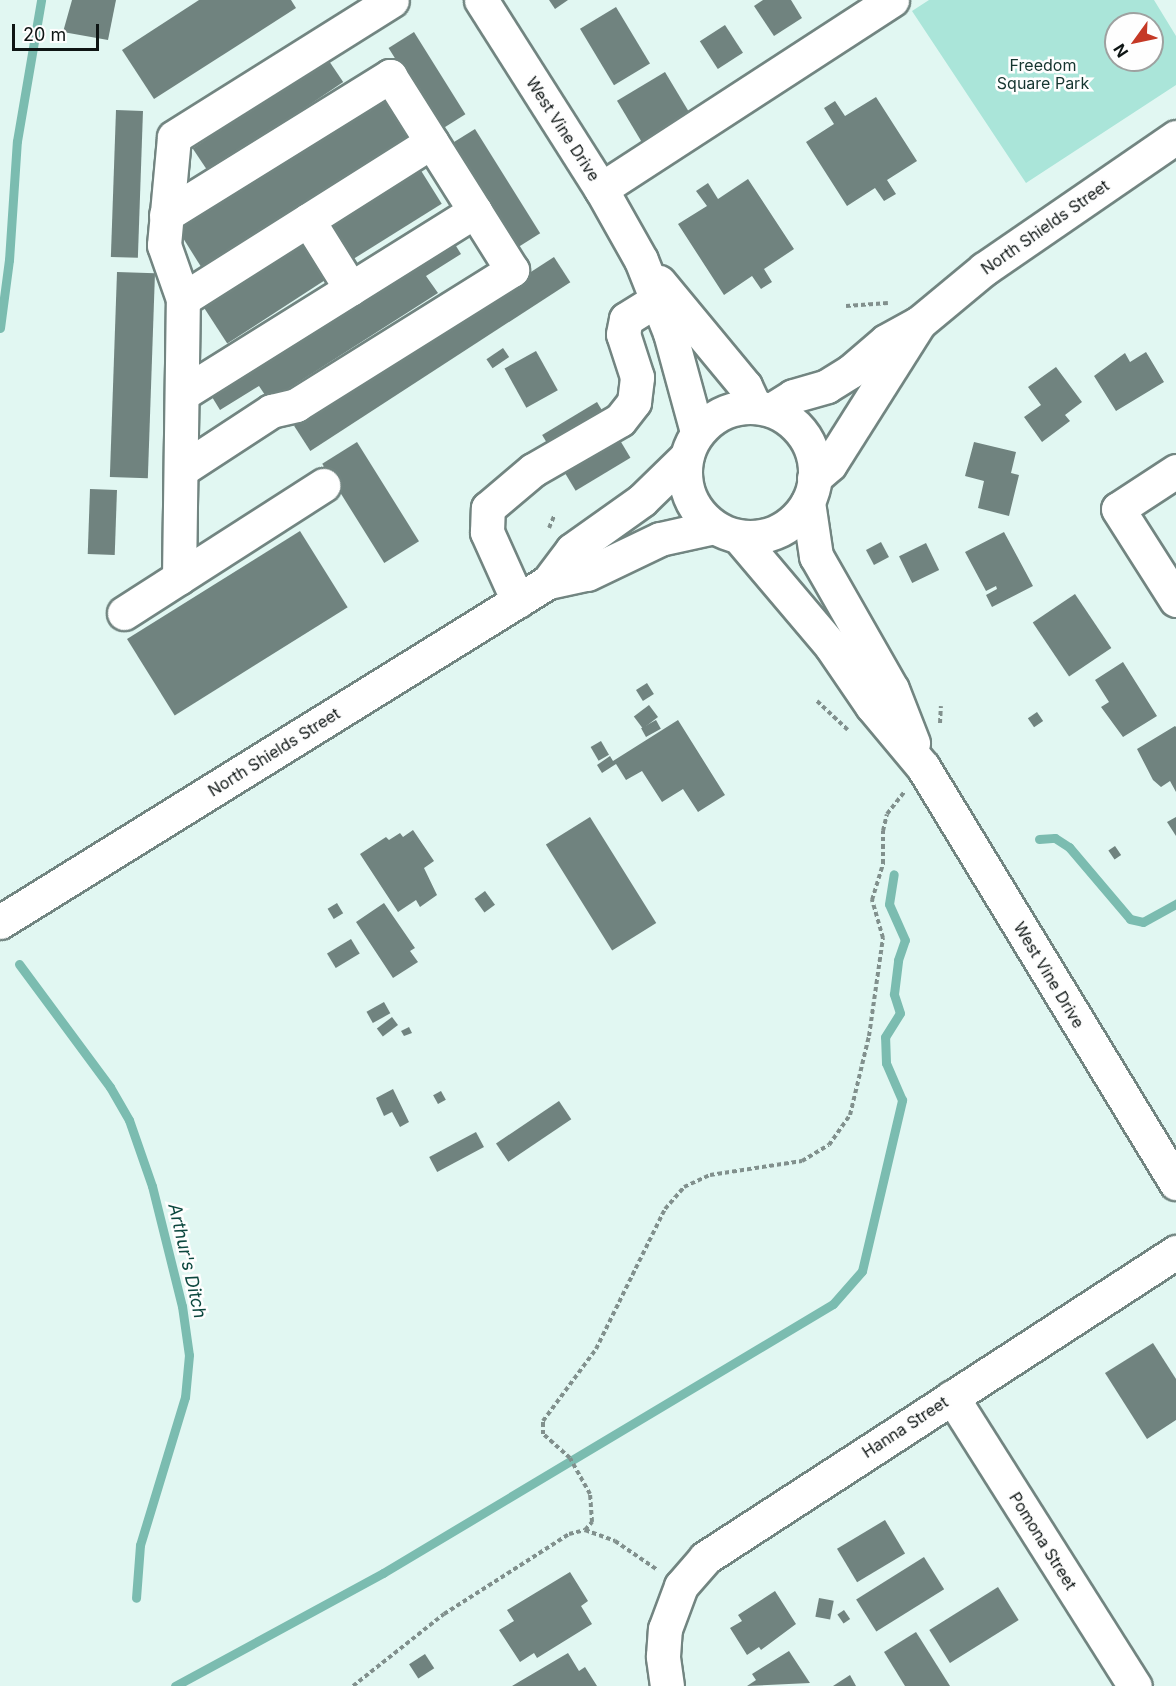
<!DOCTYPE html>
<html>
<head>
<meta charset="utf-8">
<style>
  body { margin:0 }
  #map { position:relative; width:1176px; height:1686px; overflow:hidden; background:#e1f7f2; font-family:Inter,sans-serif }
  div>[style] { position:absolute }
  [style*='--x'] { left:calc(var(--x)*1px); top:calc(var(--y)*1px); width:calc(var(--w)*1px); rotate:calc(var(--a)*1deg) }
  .green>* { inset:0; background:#aae5d9 }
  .stream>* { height:9px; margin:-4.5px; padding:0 4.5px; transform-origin:4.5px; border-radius:4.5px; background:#7bbcb0 }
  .building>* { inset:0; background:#70837f; transform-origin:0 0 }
  .path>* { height:4px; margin-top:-2px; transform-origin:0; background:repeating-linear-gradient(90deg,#81908d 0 4.5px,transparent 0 7.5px) }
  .roads { filter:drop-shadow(2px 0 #728581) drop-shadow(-2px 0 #728581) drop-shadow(0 2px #728581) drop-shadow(0 -2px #728581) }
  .minor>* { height:33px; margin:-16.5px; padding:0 16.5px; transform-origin:16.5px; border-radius:16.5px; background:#fff }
  .major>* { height:33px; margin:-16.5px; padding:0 16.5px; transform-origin:16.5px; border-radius:16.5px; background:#fff }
  .major>.ring { margin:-16.5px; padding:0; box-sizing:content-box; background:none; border:33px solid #fff; border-radius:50% }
  span { translate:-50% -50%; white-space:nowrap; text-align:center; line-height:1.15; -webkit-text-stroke:5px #fefefe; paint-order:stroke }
  .park-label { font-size:16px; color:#15352f }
  .street-label { font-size:16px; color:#0e1514 }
  .water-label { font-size:18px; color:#0c473e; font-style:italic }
  .north { position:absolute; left:1104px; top:12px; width:60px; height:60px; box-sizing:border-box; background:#fefefe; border:2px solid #9ea1a0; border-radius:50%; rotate:237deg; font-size:16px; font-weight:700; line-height:24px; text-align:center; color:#0e1514 }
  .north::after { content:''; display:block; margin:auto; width:21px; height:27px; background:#c53926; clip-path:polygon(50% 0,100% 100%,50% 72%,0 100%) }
  .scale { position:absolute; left:12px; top:24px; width:87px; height:27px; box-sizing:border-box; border:3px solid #0e1514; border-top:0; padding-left:8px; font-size:18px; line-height:21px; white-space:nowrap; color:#0e1514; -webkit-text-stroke:4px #fefefe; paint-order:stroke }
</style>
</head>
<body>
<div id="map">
  <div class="green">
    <i style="clip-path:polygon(evenodd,929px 0,1154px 0,1176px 36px,1176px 85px,1026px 183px,912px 11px,929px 0,1116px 24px,1152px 24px,1152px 60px,1116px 60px,1116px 24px)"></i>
  </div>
  <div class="stream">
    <i style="--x:0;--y:328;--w:69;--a:-82.5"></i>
    <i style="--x:9;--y:260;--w:119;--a:-86.2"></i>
    <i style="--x:17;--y:141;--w:143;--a:-80.3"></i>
    <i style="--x:1039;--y:839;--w:16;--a:-4"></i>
    <i style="--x:1055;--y:838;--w:17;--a:33"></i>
    <i style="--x:1069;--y:847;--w:94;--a:49.7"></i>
    <i style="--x:1130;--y:919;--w:13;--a:13"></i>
    <i style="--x:1143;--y:922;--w:38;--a:-29"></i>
    <i style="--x:19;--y:964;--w:153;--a:53.5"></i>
    <i style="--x:110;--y:1087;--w:38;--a:60"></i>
    <i style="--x:129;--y:1120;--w:70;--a:70.8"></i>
    <i style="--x:152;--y:1186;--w:124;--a:76"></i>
    <i style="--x:182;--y:1306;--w:49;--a:81.9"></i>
    <i style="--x:189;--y:1355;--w:42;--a:95.4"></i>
    <i style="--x:185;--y:1397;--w:155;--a:106.9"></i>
    <i style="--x:140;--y:1545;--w:53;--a:94.3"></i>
    <i style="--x:175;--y:1686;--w:237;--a:-28.5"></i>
    <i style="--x:383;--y:1573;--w:524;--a:-30.87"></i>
    <i style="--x:833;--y:1304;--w:44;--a:-48.7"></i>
    <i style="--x:862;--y:1271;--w:176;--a:-76.8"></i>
    <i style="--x:902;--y:1100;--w:40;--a:-113.4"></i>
    <i style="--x:886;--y:1063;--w:26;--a:-92"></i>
    <i style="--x:885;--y:1037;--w:28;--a:-58"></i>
    <i style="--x:900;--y:1013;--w:20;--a:-108"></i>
    <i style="--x:894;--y:994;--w:34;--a:-83"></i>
    <i style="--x:898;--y:960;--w:21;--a:-71"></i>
    <i style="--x:905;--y:940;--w:39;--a:-114"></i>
    <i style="--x:889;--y:904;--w:30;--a:-81"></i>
  </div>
  <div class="building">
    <i style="clip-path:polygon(72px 0,116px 0,108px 40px,63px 32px)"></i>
    <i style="clip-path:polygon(199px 0,291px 0,296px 8px,154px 99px,122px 50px)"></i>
    <i style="clip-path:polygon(549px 0,568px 0,555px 9px)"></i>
    <i style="clip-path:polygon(763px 0,791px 0,802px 18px,774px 36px,754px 6px)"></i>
    <i style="left:616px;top:7px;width:66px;height:42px;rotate:59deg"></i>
    <i style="left:725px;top:25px;width:33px;height:30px;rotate:57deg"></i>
    <i style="left:414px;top:32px;width:97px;height:30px;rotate:58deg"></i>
    <i style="left:327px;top:58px;width:29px;height:162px;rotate:56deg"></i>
    <i style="left:665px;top:72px;width:48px;height:56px;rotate:59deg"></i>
    <i style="left:382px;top:96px;width:54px;height:244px;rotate:58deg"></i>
    <i style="clip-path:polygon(876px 97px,917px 161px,887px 180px,896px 194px,884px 201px,875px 188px,847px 206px,806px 142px,834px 124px,824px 108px,835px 101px,845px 116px)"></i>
    <i style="left:116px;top:110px;width:27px;height:147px;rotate:2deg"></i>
    <i style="left:475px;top:129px;width:123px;height:29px;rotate:58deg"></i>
    <i style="left:420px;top:169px;width:41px;height:111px;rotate:58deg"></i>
    <i style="clip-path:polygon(748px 179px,794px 249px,764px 269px,772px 282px,761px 289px,752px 276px,724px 295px,678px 224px,707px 206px,696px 191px,708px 183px,718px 199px)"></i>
    <i style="clip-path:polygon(451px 238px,461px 254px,426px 276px,438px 293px,269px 401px,259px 386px,220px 410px,209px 392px)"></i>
    <i style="left:305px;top:243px;width:42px;height:120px;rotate:57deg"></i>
    <i style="left:554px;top:257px;width:30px;height:310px;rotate:57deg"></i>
    <i style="left:117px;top:272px;width:38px;height:205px;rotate:2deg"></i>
    <i style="left:503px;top:348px;width:11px;height:20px;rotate:56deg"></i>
    <i style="left:536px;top:351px;width:45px;height:36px;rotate:61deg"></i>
    <i style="clip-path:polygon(1146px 352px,1164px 382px,1116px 411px,1094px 376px,1125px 353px,1130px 362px)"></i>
    <i style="clip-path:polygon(1056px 367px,1082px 402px,1065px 415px,1070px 421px,1042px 442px,1024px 417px,1041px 405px,1028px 387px)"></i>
    <i style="left:597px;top:402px;width:65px;height:64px;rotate:59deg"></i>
    <i style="left:357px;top:442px;width:117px;height:41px;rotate:58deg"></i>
    <i style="clip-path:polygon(974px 442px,1016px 452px,1011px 473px,1019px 475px,1009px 516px,978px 508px,984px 481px,965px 476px)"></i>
    <i style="left:90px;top:489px;width:27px;height:65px;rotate:2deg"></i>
    <i style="left:300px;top:531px;width:90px;height:204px;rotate:58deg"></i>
    <i style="clip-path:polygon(1004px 532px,1033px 586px,992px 607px,986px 595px,997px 589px,996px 586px,986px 591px,965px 552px)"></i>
    <i style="left:881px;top:542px;width:17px;height:17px;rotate:62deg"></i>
    <i style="left:926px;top:543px;width:30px;height:30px;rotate:64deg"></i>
    <i style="left:1075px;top:594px;width:65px;height:51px;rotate:56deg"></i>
    <i style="clip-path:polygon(1123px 662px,1157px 716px,1123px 737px,1101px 707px,1109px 702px,1095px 680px)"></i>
    <i style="left:647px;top:683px;width:13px;height:13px;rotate:58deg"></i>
    <i style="left:649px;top:705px;width:15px;height:19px;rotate:53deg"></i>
    <i style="left:1037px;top:712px;width:11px;height:11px;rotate:56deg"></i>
    <i style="left:656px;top:720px;width:10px;height:17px;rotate:61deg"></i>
    <i style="clip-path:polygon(678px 720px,725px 795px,698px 812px,683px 789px,662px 802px,642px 771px,626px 780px,616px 764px,602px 773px,597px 765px,610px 756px,613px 761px)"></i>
    <i style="clip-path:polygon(1175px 726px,1176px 727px,1176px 792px,1170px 781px,1161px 787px,1153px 780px,1137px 749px)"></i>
    <i style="left:601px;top:741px;width:16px;height:12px;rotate:60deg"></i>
    <i style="left:590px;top:817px;width:125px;height:52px;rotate:58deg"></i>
    <i style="clip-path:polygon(1176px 817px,1176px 836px,1167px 822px)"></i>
    <i style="clip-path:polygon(413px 830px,434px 861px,424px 868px,437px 895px,420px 907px,416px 900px,398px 912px,360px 854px,386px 837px,389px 840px,400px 833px,403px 837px)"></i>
    <i style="left:1115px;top:846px;width:11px;height:8px;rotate:56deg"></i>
    <i style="left:485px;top:891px;width:17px;height:13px;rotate:54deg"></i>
    <i style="left:337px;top:903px;width:12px;height:11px;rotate:59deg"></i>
    <i style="clip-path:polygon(384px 903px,415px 948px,410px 951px,418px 962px,393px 978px,356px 922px)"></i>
    <i style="left:351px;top:939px;width:17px;height:28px;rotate:59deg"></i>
    <i style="left:384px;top:1002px;width:13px;height:20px;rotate:61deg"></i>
    <i style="left:392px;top:1017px;width:10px;height:19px;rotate:53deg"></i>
    <i style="clip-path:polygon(409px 1027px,412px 1033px,404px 1036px,401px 1031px)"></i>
    <i style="clip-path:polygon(393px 1089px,409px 1122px,400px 1127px,392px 1112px,384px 1116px,376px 1098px)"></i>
    <i style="left:441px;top:1091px;width:10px;height:9px;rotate:61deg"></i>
    <i style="left:559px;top:1101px;width:22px;height:76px;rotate:56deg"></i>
    <i style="left:476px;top:1132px;width:17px;height:53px;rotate:62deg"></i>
    <i style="clip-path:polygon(1153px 1343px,1176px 1379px,1176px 1420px,1147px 1439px,1105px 1373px)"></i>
    <i style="left:885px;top:1520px;width:39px;height:56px;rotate:59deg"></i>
    <i style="left:924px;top:1557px;width:38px;height:80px;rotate:58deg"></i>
    <i style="clip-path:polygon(570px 1572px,588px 1601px,581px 1606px,592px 1624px,537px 1658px,534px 1653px,520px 1662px,499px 1630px,514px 1621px,507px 1610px)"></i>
    <i style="left:998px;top:1587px;width:39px;height:81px;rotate:58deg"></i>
    <i style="clip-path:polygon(775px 1591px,796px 1624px,761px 1650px,759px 1647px,747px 1655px,730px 1628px,742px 1621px,738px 1615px)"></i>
    <i style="left:819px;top:1598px;width:15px;height:19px;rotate:11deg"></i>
    <i style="left:844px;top:1610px;width:11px;height:8px;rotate:56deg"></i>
    <i style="clip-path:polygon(916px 1632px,950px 1686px,905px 1686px,884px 1652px)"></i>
    <i style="clip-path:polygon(789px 1651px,810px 1683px,747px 1686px,756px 1680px,752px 1674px)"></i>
    <i style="clip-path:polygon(568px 1653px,579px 1671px,585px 1667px,597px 1686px,512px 1686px)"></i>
    <i style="left:425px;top:1654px;width:17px;height:19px;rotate:57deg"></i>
    <i style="clip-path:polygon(850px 1675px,856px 1686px,833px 1686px)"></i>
  </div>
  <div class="path">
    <i style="--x:846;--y:306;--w:42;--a:-4.1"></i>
    <i style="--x:549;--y:528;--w:13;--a:-67"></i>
    <i style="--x:817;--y:701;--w:42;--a:43.1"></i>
    <i style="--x:940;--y:723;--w:17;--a:-87"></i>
    <i style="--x:585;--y:1530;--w:11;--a:-49"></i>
    <i style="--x:592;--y:1522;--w:28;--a:-94"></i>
    <i style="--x:590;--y:1494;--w:41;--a:-119.1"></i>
    <i style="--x:570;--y:1458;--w:36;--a:-138"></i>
    <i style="--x:543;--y:1434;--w:13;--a:-90"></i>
    <i style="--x:543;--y:1421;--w:89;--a:-53.6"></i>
    <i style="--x:596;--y:1349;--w:156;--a:-63.8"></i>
    <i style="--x:665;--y:1209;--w:29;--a:-49"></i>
    <i style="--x:684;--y:1187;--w:29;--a:-25"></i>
    <i style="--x:710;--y:1175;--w:93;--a:-8.7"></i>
    <i style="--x:802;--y:1161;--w:31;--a:-31"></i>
    <i style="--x:829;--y:1145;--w:37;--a:-55"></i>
    <i style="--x:850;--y:1115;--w:81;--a:-76.5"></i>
    <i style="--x:869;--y:1036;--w:99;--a:-81.9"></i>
    <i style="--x:883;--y:938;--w:40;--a:-106"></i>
    <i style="--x:872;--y:900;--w:38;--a:-73"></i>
    <i style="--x:883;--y:864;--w:33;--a:-90"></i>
    <i style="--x:883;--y:831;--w:17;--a:-77"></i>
    <i style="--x:887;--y:814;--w:28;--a:-52"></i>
    <i style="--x:353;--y:1686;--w:116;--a:-38.4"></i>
    <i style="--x:444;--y:1614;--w:148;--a:-32.6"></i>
    <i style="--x:569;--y:1534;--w:16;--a:-14"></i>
    <i style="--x:585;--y:1530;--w:32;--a:20"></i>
    <i style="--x:615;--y:1541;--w:50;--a:34.3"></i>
  </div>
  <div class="roads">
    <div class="minor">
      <i style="--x:481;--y:0;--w:224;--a:57.6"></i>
      <i style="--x:601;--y:189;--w:81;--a:60.6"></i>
      <i style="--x:641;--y:260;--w:79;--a:68.3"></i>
      <i style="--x:670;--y:333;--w:103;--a:74.7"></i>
      <i style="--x:601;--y:189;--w:347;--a:-33"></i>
      <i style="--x:166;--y:215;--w:264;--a:-31.8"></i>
      <i style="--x:390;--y:76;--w:160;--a:57.8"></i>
      <i style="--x:475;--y:211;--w:345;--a:148"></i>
      <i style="--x:308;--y:220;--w:81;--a:58.1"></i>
      <i style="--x:659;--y:282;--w:135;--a:50.4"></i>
      <i style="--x:745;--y:386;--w:23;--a:65"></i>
      <i style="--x:183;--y:299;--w:294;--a:-32.3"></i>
      <i style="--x:181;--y:470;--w:108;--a:-33.2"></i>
      <i style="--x:271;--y:411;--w:26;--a:-13"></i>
      <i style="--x:296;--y:405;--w:255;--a:-32"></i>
      <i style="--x:512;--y:270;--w:70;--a:-122.1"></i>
      <i style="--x:1176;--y:471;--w:69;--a:146.8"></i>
      <i style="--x:1118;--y:509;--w:108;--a:57.5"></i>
      <i style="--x:808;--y:502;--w:55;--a:81.6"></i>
      <i style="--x:816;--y:556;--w:153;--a:60.3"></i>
      <i style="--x:892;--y:689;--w:58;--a:68.7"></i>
      <i style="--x:739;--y:537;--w:143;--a:49.8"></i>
      <i style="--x:831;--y:646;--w:73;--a:55.7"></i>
      <i style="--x:872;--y:706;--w:80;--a:50.1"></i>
      <i style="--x:923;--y:767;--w:487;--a:58.7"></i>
      <i style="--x:179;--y:578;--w:279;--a:-89.2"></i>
      <i style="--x:183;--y:299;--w:57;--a:-109.4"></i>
      <i style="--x:164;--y:245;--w:108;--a:-84.7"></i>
      <i style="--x:174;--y:137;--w:257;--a:-32.1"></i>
      <i style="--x:518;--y:601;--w:76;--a:-114.2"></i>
      <i style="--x:487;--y:532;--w:24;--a:-88"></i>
      <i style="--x:488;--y:508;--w:59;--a:-40.2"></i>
      <i style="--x:533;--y:470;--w:100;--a:-29.9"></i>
      <i style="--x:620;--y:420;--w:23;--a:-52"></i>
      <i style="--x:634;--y:402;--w:25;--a:-83"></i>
      <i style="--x:637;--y:377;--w:45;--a:-108"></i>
      <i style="--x:623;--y:334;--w:15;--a:-79"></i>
      <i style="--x:626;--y:319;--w:36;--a:-32"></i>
      <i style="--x:124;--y:613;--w:237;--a:-32.7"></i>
      <i style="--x:952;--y:1397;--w:342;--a:57.7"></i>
      <i style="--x:667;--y:1686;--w:30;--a:-98"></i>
      <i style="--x:663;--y:1656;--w:27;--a:-86"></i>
      <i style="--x:665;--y:1629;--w:46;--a:-69.6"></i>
      <i style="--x:681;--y:1586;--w:37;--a:-49"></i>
      <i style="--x:705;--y:1558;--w:562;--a:-33.01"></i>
    </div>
    <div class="major">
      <i class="ring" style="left:685px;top:407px;width:97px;height:97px"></i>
      <i style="--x:771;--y:410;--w:26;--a:-32"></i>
      <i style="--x:793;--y:396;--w:35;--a:-16"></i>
      <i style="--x:827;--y:386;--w:28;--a:-32"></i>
      <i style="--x:851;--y:371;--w:46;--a:-40.6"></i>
      <i style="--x:886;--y:341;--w:38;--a:-29"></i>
      <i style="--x:919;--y:323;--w:85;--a:-39.7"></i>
      <i style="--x:984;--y:269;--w:233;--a:-34.5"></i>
      <i style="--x:814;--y:478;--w:21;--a:-41"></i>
      <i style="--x:830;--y:464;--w:167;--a:-57.7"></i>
      <i style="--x:548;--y:582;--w:40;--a:-53"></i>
      <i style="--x:572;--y:550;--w:86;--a:-35.5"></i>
      <i style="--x:642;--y:500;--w:62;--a:-44.3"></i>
      <i style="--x:0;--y:922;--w:645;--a:-31.82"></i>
      <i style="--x:548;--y:582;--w:40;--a:-12"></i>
      <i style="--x:587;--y:574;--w:81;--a:-25.6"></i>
      <i style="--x:660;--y:539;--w:55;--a:-12.5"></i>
    </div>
  </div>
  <div class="park-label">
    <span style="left:1043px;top:74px">Freedom<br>Square Park</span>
  </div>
  <div class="street-label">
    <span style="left:563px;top:129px;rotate:57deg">West Vine Drive</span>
    <span style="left:1045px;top:227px;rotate:-35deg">North Shields Street</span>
    <span style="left:274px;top:752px;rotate:-32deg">North Shields Street</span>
    <span style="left:1049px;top:975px;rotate:59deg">West Vine Drive</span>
    <span style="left:905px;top:1427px;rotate:-33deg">Hanna Street</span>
    <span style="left:1043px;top:1541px;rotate:58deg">Pomona Street</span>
  </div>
  <div class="water-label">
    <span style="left:187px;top:1261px;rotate:77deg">Arthur's Ditch</span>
  </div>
  <div class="north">N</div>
  <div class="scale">20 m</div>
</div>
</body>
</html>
